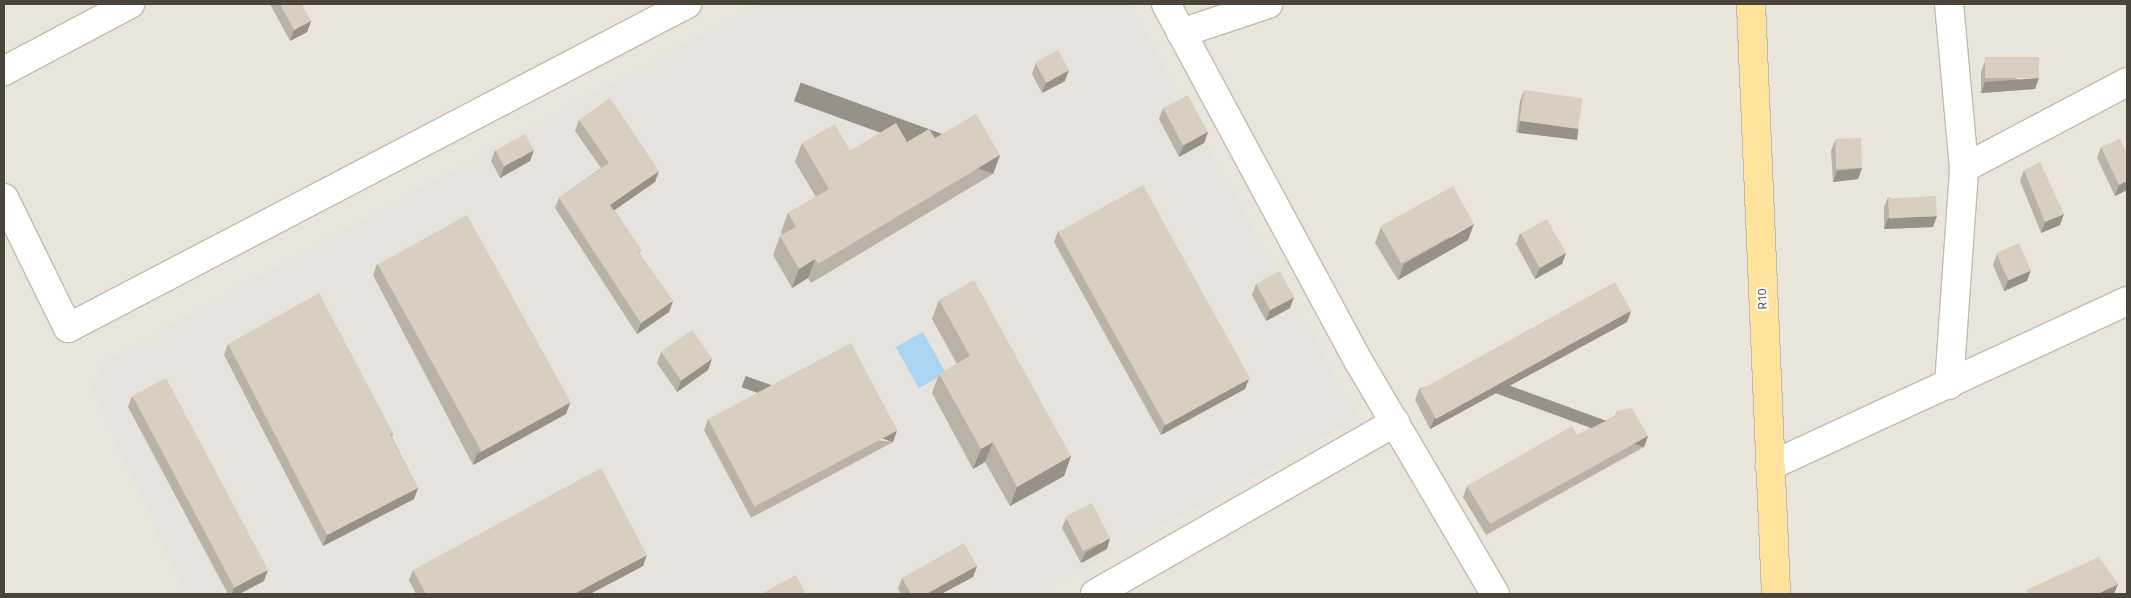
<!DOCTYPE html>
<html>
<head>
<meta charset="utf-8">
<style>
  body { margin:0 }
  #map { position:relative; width:2131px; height:598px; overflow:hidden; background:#f6f3ec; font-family:"Titillium Web",sans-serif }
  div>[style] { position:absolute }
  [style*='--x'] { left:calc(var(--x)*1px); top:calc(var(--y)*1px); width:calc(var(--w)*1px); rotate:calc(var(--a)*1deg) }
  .residential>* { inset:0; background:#eae5da; transform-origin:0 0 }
  .industrial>* { inset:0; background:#e6e2dd }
  .water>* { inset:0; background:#a9d4f2; transform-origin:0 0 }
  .roads { filter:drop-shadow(1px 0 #c2bbae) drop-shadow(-1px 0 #c2bbae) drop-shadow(0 1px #c2bbae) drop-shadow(0 -1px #c2bbae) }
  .minor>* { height:28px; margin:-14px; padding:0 14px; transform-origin:14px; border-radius:14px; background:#fff }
  .major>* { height:28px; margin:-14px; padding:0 14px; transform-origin:14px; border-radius:14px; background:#ffe39c }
  .wall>* { inset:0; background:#bab2a6 }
  .shaded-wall>* { inset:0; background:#979187; transform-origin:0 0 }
  .building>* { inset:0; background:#d8cfc1; transform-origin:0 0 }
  span { translate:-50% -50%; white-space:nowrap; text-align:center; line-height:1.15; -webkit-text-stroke:4px #fff; paint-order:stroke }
  .street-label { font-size:12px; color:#4b4439 }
  .frame { position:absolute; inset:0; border:5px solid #4b4439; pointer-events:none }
</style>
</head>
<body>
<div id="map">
  <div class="residential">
    <i style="left:4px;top:4px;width:2123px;height:590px"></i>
  </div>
  <div class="industrial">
    <i style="clip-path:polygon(758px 4px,1129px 4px,1358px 418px,1038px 594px,186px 594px,92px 389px,104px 362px)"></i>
  </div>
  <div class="water">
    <i style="left:923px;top:332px;width:47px;height:31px;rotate:61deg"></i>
  </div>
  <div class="roads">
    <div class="minor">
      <i style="--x:1166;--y:4;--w:407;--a:61.7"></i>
      <i style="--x:1359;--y:362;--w:269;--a:59.6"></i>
      <i style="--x:1181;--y:33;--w:92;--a:-18.4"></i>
      <i style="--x:4;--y:71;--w:143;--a:-28"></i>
      <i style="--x:1964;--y:168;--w:184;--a:-27.8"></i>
      <i style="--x:4;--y:198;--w:145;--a:63.8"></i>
      <i style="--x:68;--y:328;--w:699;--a:-27.63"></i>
      <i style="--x:1949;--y:385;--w:218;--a:-86"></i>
      <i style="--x:1964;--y:168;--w:165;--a:-95.2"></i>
      <i style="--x:1770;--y:466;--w:393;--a:-24.8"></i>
      <i style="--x:1095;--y:594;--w:346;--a:-29.8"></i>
    </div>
    <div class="major">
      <i style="--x:1751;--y:4;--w:591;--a:87.57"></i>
    </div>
  </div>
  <div class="wall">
    <i style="clip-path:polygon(270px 4px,301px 4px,311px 21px,307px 32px,290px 41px)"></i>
    <i style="clip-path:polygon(1985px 61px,2035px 89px,1981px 93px,1981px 72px)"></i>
    <i style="clip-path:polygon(1036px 63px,1065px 81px,1042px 93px,1032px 74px)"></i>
    <i style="clip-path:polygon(1524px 90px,1575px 139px,1516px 132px,1520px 101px)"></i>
    <i style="clip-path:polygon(1163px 108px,1208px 132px,1204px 143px,1179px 157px,1159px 119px)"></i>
    <i style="clip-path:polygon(579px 120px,655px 182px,614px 210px,641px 250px,639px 253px,673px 301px,669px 312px,637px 334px,555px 208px,559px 198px,601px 168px,575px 131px)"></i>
    <i style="clip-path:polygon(935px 138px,1000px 155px,993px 174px,811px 283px,808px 278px,792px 288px,773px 255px,780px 236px,782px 234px,781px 232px,788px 213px,816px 197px,795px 162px,802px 143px,850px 151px)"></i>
    <i style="clip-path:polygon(1835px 140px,1862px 168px,1858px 179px,1833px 182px,1831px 151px)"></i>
    <i style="clip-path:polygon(2101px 147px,2127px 154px,2127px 190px,2115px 196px,2097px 158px)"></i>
    <i style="clip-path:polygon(495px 150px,530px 161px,500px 178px,491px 161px)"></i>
    <i style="clip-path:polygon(2024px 170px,2060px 225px,2041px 233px,2020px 181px)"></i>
    <i style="clip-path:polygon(1888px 197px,1933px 227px,1884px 229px,1884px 207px)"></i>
    <i style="clip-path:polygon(1381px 227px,1468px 240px,1398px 280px,1375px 243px)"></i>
    <i style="clip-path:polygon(1058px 231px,1245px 389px,1161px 435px,1054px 242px)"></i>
    <i style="clip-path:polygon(1520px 233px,1566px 253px,1562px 264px,1535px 279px,1516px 244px)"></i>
    <i style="clip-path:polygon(1997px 254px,2027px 281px,2004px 291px,1993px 265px)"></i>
    <i style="clip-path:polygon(377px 264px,570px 403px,566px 414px,473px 465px,373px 275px)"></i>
    <i style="clip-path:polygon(1256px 284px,1294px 297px,1290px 308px,1266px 321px,1252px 295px)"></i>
    <i style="clip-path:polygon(939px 300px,1071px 456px,1064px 476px,1010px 506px,985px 462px,973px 469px,932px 393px,939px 374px,957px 364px,932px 319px)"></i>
    <i style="clip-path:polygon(1631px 311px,1627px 322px,1430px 429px,1415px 400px,1419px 389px)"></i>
    <i style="clip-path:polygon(228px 344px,393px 433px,392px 437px,418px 488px,414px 499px,323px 546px,224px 355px)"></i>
    <i style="clip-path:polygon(661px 352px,712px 359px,708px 370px,677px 392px,657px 363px)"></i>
    <i style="clip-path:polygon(132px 396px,264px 581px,239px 594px,228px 594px,128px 407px)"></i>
    <i style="clip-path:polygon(1617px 411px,1648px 436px,1644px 447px,1486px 535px,1463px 497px,1467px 486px,1577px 435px,1615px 416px)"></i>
    <i style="clip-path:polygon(708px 419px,893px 442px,751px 518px,704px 430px)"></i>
    <i style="clip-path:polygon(1066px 518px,1107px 549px,1081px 563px,1062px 528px)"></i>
    <i style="clip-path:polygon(643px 566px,590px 594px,416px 594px,409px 580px,413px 570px)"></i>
    <i style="clip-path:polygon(977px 566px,973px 577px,941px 594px,901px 594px,898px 589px,902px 578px)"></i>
  </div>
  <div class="shaded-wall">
    <i style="clip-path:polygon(311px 21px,307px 32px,290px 41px,294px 30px)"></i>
    <i style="clip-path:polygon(1069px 70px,1065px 81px,1042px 93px,1046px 83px)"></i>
    <i style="clip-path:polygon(2039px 78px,2035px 89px,1981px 93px,1985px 82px)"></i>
    <i style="left:1520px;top:121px;width:59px;height:12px;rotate:7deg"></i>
    <i style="clip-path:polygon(1208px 132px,1204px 143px,1179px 157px,1183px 146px)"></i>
    <i style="clip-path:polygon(534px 150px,530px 161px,500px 178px,504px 167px)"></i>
    <i style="left:1000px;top:155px;width:20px;height:212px;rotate:110deg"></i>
    <i style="clip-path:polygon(1862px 168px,1858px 179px,1833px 182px,1837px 171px)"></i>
    <i style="clip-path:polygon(659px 171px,655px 182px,606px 216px,610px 205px)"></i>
    <i style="clip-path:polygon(2127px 181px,2127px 190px,2115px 196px,2119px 185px)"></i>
    <i style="clip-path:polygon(2064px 214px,2060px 225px,2041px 233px,2045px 222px)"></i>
    <i style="clip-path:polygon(1937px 216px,1933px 227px,1884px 229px,1888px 218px)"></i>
    <i style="clip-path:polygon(1474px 224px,1468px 240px,1398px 280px,1404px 264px)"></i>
    <i style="clip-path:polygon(1566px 253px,1562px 264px,1535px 279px,1539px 269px)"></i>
    <i style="clip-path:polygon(815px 259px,808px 278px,792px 288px,799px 269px)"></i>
    <i style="clip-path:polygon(2031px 270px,2027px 281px,2004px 291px,2008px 280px)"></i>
    <i style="clip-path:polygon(1294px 297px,1290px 308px,1266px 321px,1270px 310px)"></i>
    <i style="clip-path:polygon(673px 301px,669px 312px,637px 334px,641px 323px)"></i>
    <i style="clip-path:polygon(1631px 311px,1627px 322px,1430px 429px,1434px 419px)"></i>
    <i style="clip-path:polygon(712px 359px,708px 370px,677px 392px,681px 381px)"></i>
    <i style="clip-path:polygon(1249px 379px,1245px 389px,1161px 435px,1165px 424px)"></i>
    <i style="clip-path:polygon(570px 403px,566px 414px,473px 465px,477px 454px)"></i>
    <i style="left:897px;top:431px;width:12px;height:161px;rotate:110deg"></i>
    <i style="left:1648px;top:436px;width:12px;height:181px;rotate:110deg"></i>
    <i style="clip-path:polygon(993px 442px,985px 462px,973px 469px,981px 449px)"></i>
    <i style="clip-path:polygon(1071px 456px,1064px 476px,1010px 506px,1017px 487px)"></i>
    <i style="clip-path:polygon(418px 488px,414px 499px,323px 546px,327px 535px)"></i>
    <i style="clip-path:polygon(1110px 538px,1107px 549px,1081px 563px,1085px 553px)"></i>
    <i style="clip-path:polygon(647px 555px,643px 566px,590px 594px,574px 594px)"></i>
    <i style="clip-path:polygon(977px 566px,973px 577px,941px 594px,926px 594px)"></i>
    <i style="clip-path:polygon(268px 570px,264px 581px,239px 594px,232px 594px,234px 588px)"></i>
    <i style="clip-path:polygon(2118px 584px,2114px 594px,2097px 594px)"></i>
  </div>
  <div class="building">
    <i style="clip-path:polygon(280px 4px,301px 4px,311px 21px,294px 30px)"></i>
    <i style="left:1058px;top:50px;width:23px;height:26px;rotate:61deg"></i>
    <i style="left:2039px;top:57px;width:21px;height:54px;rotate:90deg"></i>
    <i style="left:1524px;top:90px;width:59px;height:31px;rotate:8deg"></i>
    <i style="left:1188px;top:95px;width:42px;height:28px;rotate:62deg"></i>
    <i style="clip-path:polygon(610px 98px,659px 171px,610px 205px,641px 250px,638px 252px,673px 301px,641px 323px,559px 198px,609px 163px,579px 120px)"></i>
    <i style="clip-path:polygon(976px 114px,1000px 155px,818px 264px,815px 259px,799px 269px,780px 236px,796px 227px,788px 213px,829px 189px,802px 143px,835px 124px,850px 151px,896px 123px,907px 142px,929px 129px,935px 138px)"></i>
    <i style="left:525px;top:134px;width:18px;height:34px;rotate:61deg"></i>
    <i style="left:1861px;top:138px;width:30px;height:26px;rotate:88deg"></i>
    <i style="clip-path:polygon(2120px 139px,2127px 154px,2127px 181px,2119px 185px,2101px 147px)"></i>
    <i style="clip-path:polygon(2040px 162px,2064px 214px,2045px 222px,2024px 170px)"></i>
    <i style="left:1143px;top:185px;width:221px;height:97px;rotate:61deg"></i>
    <i style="left:1453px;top:186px;width:43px;height:83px;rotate:61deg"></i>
    <i style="left:1936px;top:196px;width:20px;height:48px;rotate:87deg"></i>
    <i style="left:467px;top:215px;width:214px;height:102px;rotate:61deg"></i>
    <i style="left:1547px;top:219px;width:39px;height:30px;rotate:61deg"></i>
    <i style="left:2019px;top:243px;width:30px;height:25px;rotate:66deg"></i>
    <i style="left:1280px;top:271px;width:30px;height:27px;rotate:62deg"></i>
    <i style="clip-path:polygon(974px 280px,1071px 456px,1017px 487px,993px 442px,981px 449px,939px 374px,970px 356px,939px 300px)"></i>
    <i style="left:1615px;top:282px;width:33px;height:223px;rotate:61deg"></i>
    <i style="clip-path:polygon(319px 293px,393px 433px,390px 434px,418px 488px,327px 535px,228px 344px)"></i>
    <i style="left:692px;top:330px;width:35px;height:38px;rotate:55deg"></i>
    <i style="left:851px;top:343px;width:99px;height:162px;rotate:62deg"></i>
    <i style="left:166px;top:378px;width:217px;height:38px;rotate:62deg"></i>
    <i style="clip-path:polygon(1632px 408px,1648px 436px,1490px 524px,1467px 486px,1572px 426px,1577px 435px,1616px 416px,1617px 411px)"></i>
    <i style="clip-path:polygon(601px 468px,647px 555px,574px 594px,426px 594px,413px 570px)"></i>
    <i style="left:1092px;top:503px;width:39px;height:30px;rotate:63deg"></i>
    <i style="clip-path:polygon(964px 543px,977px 566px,926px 594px,911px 594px,902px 578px)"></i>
    <i style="clip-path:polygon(2099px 557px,2118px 584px,2097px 594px,2028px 594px,2026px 590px)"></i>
    <i style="clip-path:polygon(796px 575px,806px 594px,760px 594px)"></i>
  </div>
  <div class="street-label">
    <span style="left:1762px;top:299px;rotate:-93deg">R10</span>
  </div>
  <div class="frame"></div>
</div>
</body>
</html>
